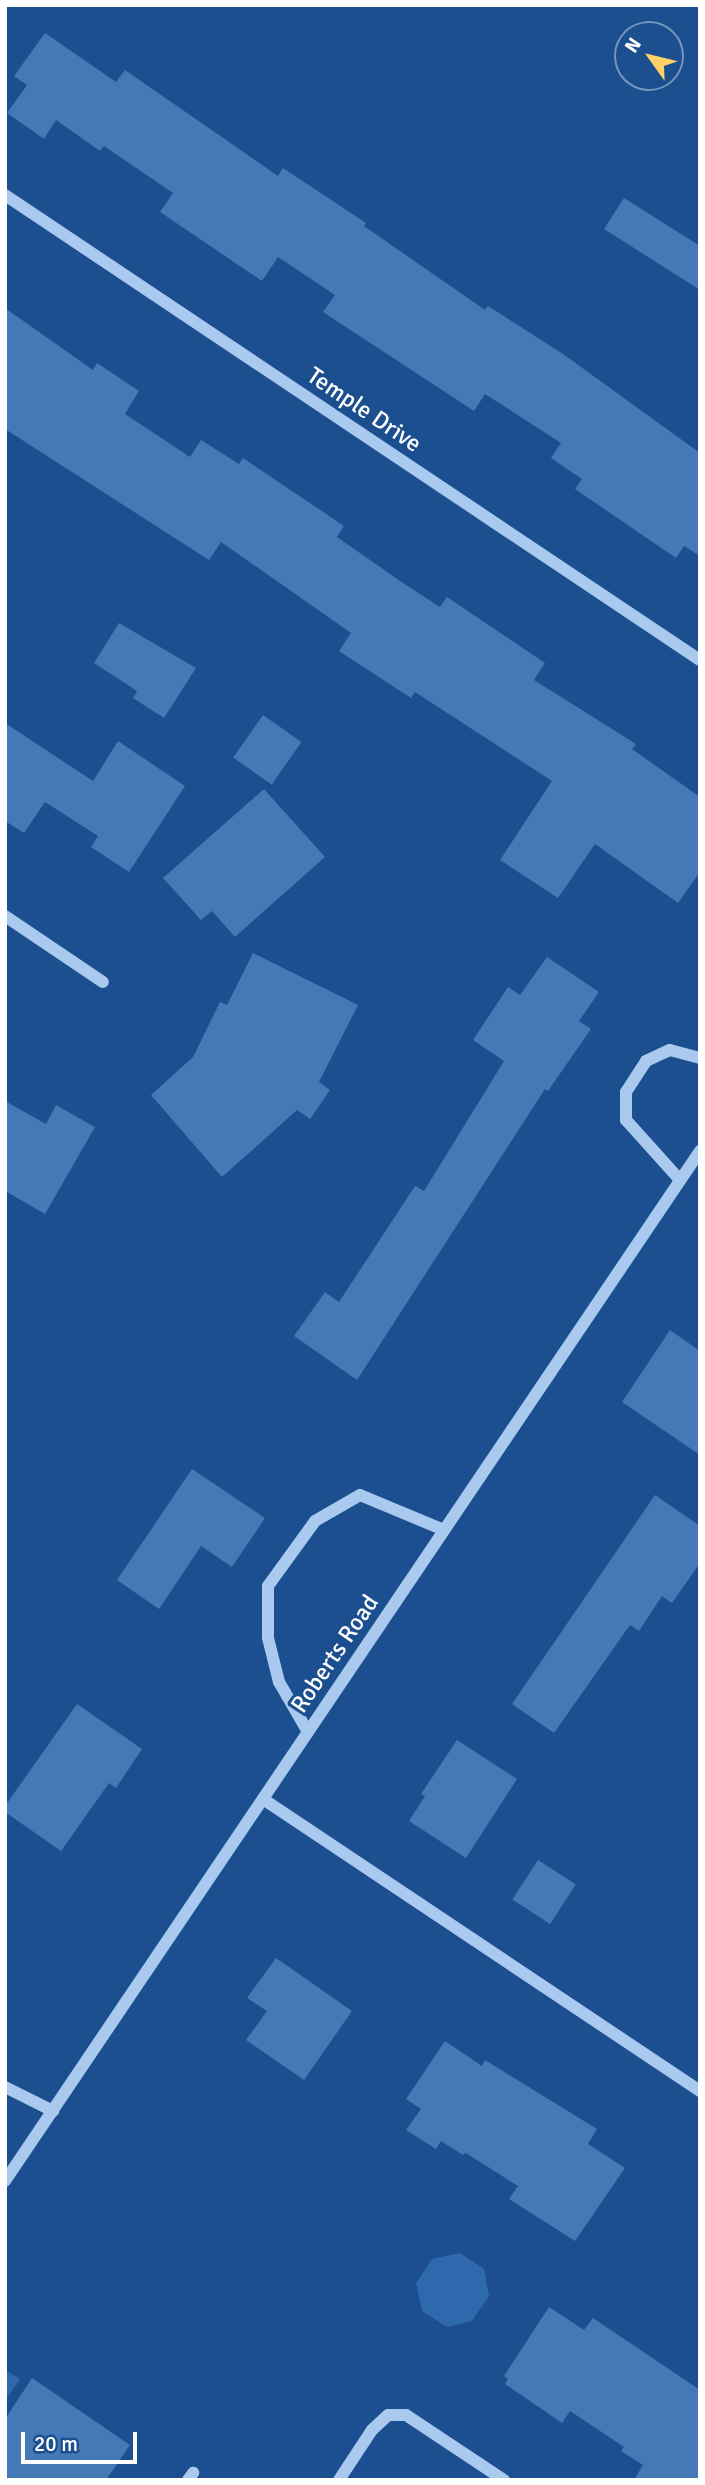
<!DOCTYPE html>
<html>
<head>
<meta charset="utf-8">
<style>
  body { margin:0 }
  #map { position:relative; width:705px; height:2485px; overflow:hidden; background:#1b4f8f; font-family:Signika,sans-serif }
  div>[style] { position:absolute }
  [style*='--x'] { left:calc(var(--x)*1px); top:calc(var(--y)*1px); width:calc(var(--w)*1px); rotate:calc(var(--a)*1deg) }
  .green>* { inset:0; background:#2e69ad }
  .building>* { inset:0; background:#4478b7; transform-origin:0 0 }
  .minor>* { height:12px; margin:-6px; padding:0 6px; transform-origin:6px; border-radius:6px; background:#a9c9ee }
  span { translate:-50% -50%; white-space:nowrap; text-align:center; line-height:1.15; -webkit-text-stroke:6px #1b4f8f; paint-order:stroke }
  .street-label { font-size:24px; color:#fff }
  .frame { position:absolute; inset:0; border:7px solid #fff; pointer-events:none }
  .north { position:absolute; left:614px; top:21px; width:70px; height:70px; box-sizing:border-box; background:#1b4f8f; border:2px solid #7695bc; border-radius:50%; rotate:304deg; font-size:19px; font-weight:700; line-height:28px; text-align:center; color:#fff }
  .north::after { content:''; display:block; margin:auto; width:24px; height:32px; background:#ffd166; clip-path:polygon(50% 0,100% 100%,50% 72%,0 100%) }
  .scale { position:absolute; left:21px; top:2432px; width:116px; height:32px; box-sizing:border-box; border:4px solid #fff; border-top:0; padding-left:9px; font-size:21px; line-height:24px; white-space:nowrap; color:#fff; -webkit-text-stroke:5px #1b4f8f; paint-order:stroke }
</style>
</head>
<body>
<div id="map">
  <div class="green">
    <i style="clip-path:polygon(460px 2253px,484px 2269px,489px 2296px,472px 2321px,447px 2327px,422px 2311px,416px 2283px,432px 2259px)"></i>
    <i style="clip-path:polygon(5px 2370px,20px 2379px,5px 2401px)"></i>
  </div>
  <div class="building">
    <i style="clip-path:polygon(45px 33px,116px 82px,125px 70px,278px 176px,283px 168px,366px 223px,364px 226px,485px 310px,488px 306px,563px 354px,700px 453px,700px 556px,684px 546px,676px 558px,575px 489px,582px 479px,551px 458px,561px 443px,485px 394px,474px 411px,323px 312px,335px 295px,278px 257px,262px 281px,160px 212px,173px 193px,104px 146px,100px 151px,56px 120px,44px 139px,7px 113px,27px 85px,14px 76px)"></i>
    <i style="clip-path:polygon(624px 198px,700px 246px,700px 290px,604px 229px)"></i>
    <i style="clip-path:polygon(5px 308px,93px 370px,97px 363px,139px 391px,125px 414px,190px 457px,201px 440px,239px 464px,243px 458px,344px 526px,337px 537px,403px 583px,440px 607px,447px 597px,545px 663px,534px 680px,636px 744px,632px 749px,700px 797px,700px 872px,678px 903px,595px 844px,558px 898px,500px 860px,552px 781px,415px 692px,411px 698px,339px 651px,351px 633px,221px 542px,209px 560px,5px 429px)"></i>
    <i style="clip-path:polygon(119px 623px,196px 668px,164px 718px,133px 698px,137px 691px,94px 663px)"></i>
    <i style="left:263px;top:715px;width:47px;height:52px;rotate:35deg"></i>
    <i style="clip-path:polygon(5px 723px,93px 781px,118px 741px,185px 786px,129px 872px,91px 847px,98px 836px,45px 802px,24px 833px,5px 821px)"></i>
    <i style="clip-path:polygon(264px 789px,325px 857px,235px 937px,212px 911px,201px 920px,163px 878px)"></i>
    <i style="clip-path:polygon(253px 953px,358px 1005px,319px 1082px,330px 1090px,310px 1119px,297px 1110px,222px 1177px,151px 1095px,193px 1057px,220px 1002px,227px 1005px)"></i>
    <i style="clip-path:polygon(547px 957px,599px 992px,579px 1021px,591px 1029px,548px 1091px,545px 1089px,357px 1380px,294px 1336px,325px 1292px,339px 1302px,415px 1186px,424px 1191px,504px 1061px,473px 1040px,508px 987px,520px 995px)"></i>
    <i style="clip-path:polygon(5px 1101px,46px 1124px,56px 1105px,95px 1127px,45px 1214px,5px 1191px)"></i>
    <i style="clip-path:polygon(670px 1330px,700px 1351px,700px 1455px,622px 1402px)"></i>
    <i style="clip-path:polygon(192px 1469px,265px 1518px,232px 1567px,201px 1546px,159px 1609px,117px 1580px)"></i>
    <i style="clip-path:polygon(655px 1495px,700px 1526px,700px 1563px,672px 1603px,662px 1596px,639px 1631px,630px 1625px,554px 1733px,512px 1704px)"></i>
    <i style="clip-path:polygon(77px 1704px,142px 1749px,116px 1788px,109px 1783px,61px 1851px,5px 1812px,5px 1806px)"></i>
    <i style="clip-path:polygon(457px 1740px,517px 1779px,466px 1858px,409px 1821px,425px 1796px,421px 1794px)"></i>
    <i style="left:538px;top:1860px;width:45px;height:47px;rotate:33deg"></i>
    <i style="clip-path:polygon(276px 1958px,352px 2011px,304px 2080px,246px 2040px,267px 2011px,247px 1998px)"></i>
    <i style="clip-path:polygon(445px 2041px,482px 2066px,485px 2060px,597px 2129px,588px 2144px,625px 2168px,575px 2241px,509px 2199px,518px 2186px,466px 2153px,463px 2155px,441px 2141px,436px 2149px,406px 2130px,421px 2109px,406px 2099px)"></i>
    <i style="clip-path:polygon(549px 2307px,584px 2330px,593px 2318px,700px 2390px,700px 2480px,634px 2480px,643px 2465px,621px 2451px,624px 2447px,570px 2411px,562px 2423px,505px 2384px,508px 2379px,504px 2376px)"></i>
    <i style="clip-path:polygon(32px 2378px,130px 2445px,106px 2480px,5px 2480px,5px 2419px)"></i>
  </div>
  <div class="minor">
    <i style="--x:5;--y:195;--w:836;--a:33.79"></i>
    <i style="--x:5;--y:916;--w:118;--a:34"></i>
    <i style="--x:680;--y:1180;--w:81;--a:-132"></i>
    <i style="--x:626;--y:1120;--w:28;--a:-90"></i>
    <i style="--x:626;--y:1092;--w:37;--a:-57"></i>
    <i style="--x:646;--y:1061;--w:26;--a:-25"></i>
    <i style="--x:670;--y:1050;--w:31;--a:15"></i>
    <i style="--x:308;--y:1732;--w:58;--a:-120.1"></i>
    <i style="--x:279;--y:1682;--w:45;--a:-104"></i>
    <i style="--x:268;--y:1638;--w:52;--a:-90"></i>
    <i style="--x:268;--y:1586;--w:80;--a:-54.1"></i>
    <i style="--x:315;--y:1521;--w:52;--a:-30"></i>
    <i style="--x:360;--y:1495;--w:91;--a:22.6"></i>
    <i style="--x:263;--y:1799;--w:526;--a:33.75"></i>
    <i style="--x:5;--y:2087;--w:54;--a:26.6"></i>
    <i style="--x:5;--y:2181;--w:1243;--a:-55.99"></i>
    <i style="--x:188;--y:2480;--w:9;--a:-54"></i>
    <i style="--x:339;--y:2480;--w:60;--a:-56.6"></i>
    <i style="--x:372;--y:2430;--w:22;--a:-43"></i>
    <i style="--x:388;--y:2415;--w:18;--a:0"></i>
    <i style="--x:406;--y:2415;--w:118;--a:33.6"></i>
  </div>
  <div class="street-label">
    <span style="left:364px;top:410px;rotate:34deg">Temple Drive</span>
    <span style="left:335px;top:1654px;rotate:-56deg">Roberts Road</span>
  </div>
  <div class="frame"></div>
  <div class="north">N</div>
  <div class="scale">20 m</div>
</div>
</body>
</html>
